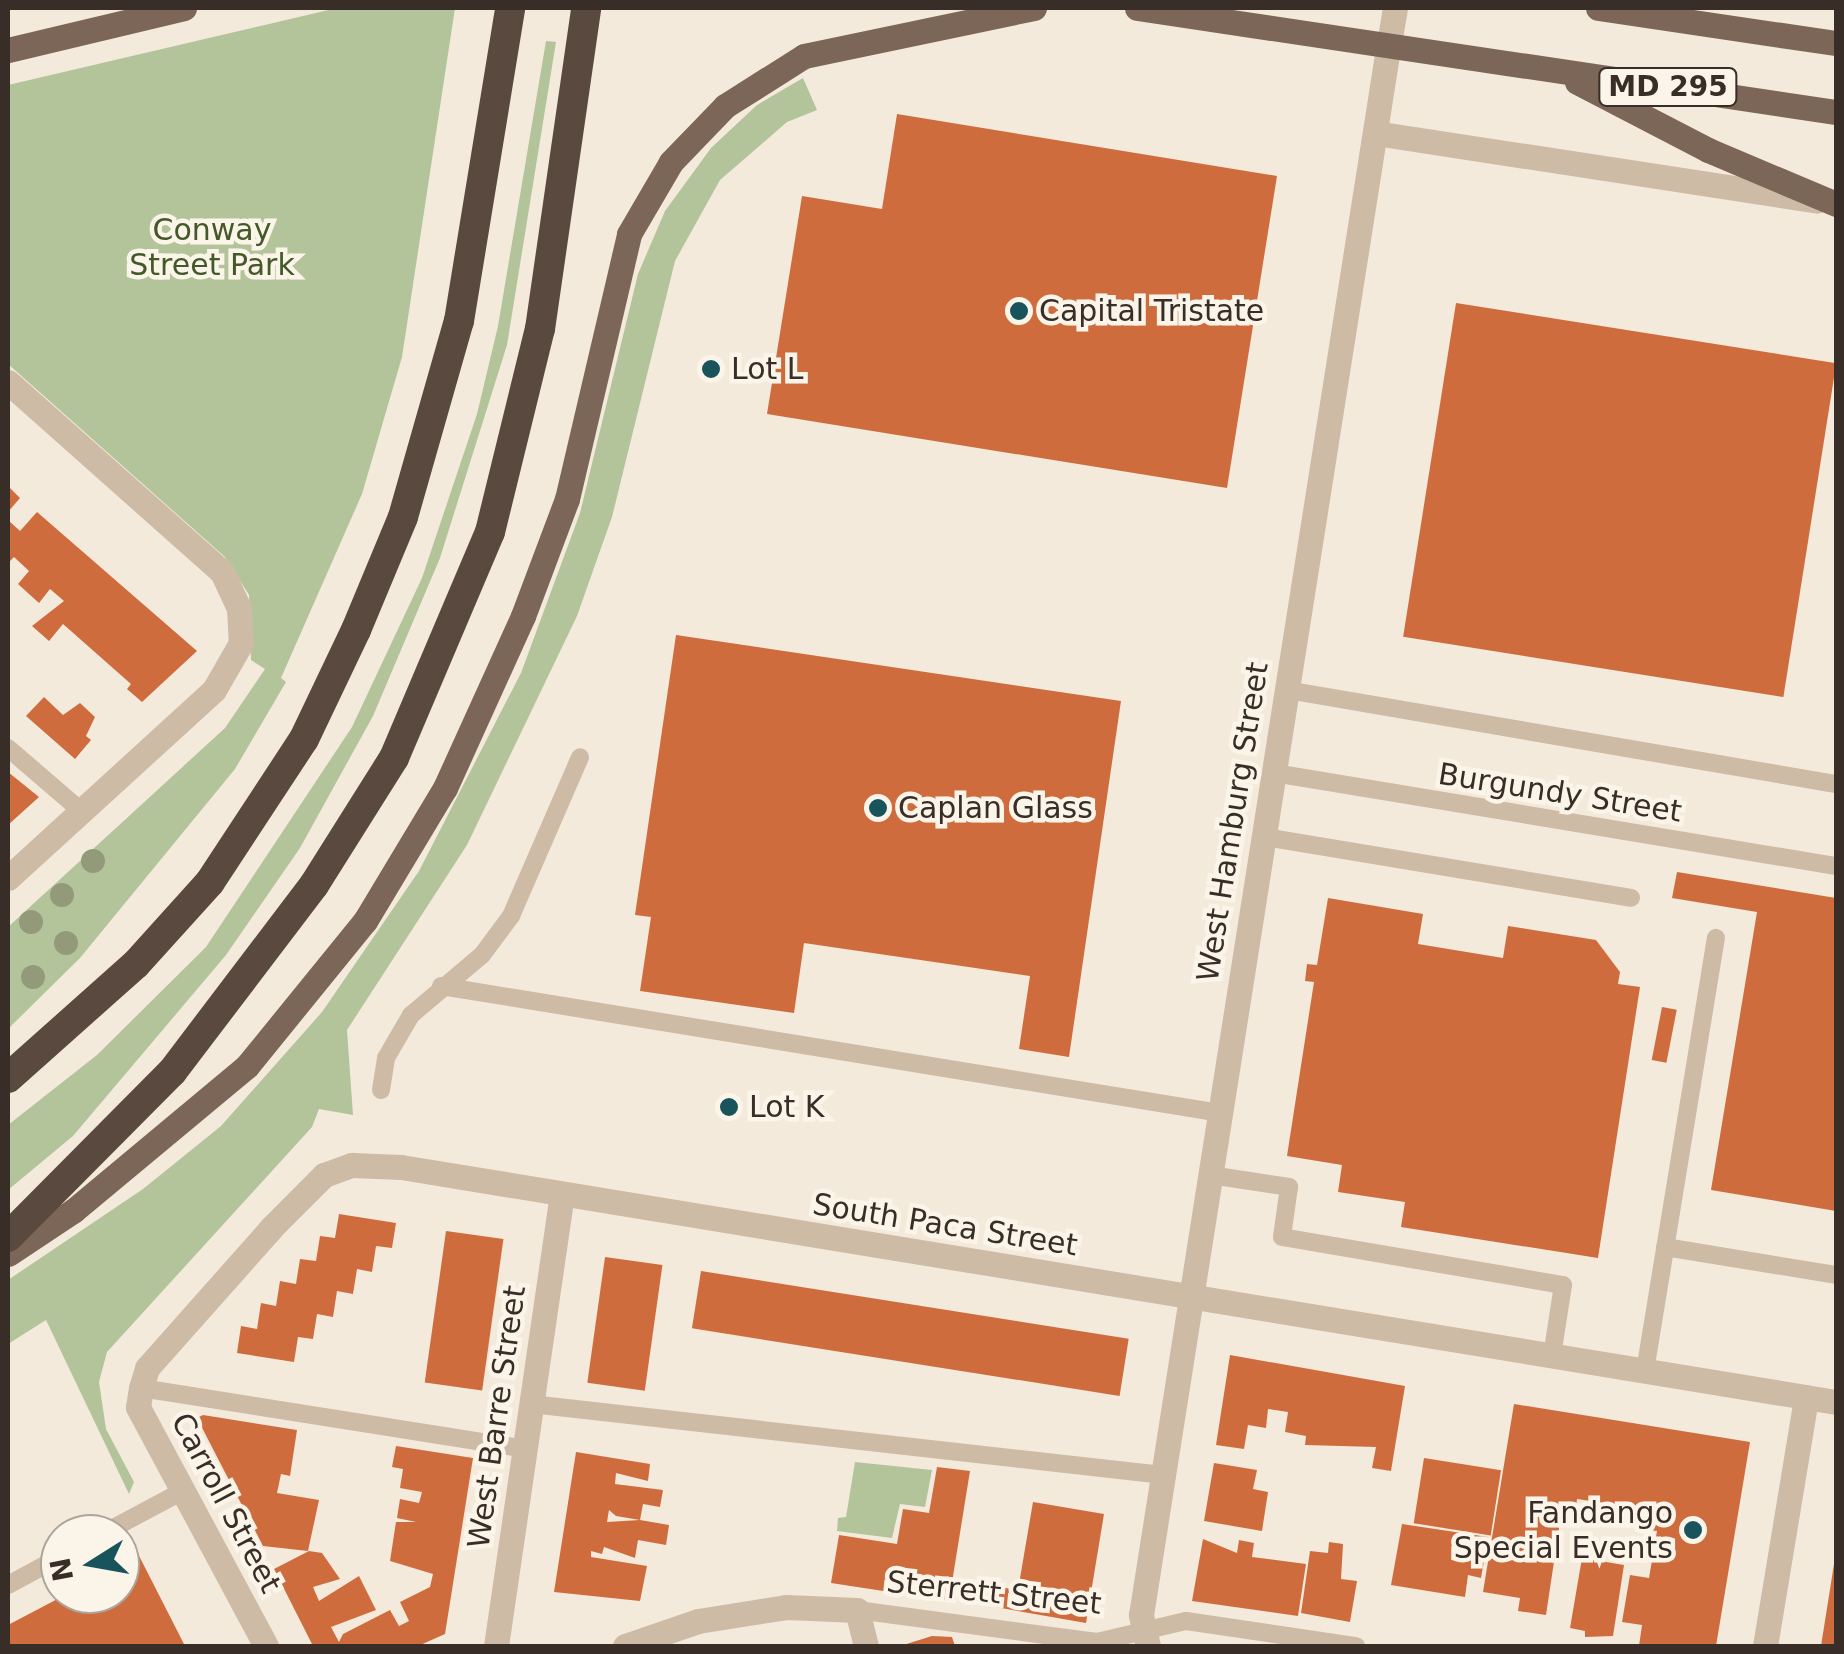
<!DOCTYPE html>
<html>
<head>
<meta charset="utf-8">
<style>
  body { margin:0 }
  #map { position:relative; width:1844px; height:1654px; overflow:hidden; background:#f4eadb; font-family:"DejaVu Sans",sans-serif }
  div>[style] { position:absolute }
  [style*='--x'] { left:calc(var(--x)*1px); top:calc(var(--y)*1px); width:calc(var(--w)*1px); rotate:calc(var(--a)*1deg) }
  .green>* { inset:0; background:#b3c49a }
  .building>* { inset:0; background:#cf6c3e; transform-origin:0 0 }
  .service>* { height:18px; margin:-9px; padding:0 9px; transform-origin:9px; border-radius:9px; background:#cdbba6 }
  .minor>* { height:25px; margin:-12.5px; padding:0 12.5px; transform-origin:12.5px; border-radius:12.5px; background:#cdbba6 }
  .tertiary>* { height:25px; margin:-12.5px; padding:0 12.5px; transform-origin:12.5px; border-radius:12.5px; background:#cdbba6 }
  .primary>* { height:25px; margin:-12.5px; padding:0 12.5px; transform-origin:12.5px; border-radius:12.5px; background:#7c6657 }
  .motorway>* { height:30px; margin:-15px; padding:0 15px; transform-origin:15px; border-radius:15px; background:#5a493e }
  .trees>* { width:24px; height:24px; margin:-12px; border-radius:50%; background:#939a79 }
  .dots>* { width:28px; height:28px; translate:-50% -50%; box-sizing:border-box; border:5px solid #fbf4e8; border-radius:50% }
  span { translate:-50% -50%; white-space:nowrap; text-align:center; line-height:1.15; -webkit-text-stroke:9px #fbf4e8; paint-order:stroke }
  .shield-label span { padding:2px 8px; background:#fbf4e8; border:2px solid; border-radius:8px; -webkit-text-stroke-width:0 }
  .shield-label { font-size:28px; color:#392e27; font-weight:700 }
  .park-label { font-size:30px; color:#445929 }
  .poi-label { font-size:30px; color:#392e27 }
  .left { translate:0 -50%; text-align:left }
  .right { translate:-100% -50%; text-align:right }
  .street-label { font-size:30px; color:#392e27 }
  .frame { position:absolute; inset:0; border:10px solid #392e27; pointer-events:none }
  .north { position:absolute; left:40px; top:1514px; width:100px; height:100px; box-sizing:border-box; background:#fbf4e8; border:2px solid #ada59b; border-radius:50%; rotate:259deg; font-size:28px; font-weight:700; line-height:40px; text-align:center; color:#392e27 }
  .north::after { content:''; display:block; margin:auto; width:35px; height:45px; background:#19545d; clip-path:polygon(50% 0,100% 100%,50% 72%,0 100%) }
</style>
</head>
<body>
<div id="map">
  <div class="green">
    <i style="clip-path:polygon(337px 8px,455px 8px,402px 357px,362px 494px,281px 678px,286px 682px,235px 769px,80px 958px,8px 1029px,8px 927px,225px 728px,265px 669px,251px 660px,249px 595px,225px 557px,8px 364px,8px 85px)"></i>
    <i style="clip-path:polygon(546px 41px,556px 42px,507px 345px,440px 558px,373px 716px,300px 848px,226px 955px,73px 1136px,8px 1190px,8px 1125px,97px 1055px,206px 947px,352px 727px,422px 578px,477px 414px,498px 326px)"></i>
    <i style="clip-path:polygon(803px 78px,817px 110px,787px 122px,720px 180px,675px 261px,612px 517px,577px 616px,467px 845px,347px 1030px,353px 1115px,319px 1109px,312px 1127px,107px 1352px,99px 1382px,106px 1429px,134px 1482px,129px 1494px,46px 1320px,8px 1344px,8px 1280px,143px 1189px,221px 1126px,322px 1012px,419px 871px,521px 673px,580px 513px,638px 274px,665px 211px,711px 148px,757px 105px)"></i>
    <i style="clip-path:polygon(855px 1462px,932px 1470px,925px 1507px,900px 1504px,892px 1538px,837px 1531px,838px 1518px,846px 1517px)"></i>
  </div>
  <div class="building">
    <i style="clip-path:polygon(897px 114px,1277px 176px,1227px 488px,767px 414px,802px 196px,882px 209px)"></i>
    <i style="left:1456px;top:303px;width:385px;height:338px;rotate:9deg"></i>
    <i style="clip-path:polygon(8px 486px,20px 498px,8px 512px)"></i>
    <i style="clip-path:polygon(37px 512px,197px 651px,142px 702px,127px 689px,131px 684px,63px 624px,49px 641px,32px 626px,64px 601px,50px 589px,39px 603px,18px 584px,29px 571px,14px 557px,8px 563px,8px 520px,20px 531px)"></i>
    <i style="clip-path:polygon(676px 635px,1121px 701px,1069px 1057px,1019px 1049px,1030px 976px,804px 943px,794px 1013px,640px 991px,651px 917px,635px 915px)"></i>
    <i style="clip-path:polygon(44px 697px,63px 715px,80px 703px,95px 717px,86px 736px,91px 740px,75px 759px,26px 716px)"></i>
    <i style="clip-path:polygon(8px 772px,39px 797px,8px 825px)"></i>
    <i style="clip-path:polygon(1677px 872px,1836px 898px,1836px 1211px,1711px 1190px,1757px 912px,1672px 898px)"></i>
    <i style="clip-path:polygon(1328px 898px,1423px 914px,1418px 944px,1503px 958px,1508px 926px,1596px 940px,1620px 972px,1618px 984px,1640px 987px,1598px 1258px,1401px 1227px,1405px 1202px,1338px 1192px,1342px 1165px,1287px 1156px,1314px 982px,1305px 981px,1307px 964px,1317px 965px)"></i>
    <i style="left:1662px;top:1007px;width:15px;height:54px;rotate:11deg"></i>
    <i style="clip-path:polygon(339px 1214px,396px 1223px,392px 1248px,376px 1246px,372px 1272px,357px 1269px,353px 1294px,337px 1291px,333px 1317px,317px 1314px,313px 1339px,298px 1337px,294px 1362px,237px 1353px,241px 1326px,257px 1329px,261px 1303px,276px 1306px,280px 1281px,296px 1284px,300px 1259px,316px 1261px,320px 1236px,335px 1238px)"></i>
    <i style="left:446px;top:1231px;width:58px;height:153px;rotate:8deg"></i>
    <i style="left:605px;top:1257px;width:58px;height:127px;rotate:8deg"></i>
    <i style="left:701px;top:1271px;width:433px;height:58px;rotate:9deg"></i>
    <i style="clip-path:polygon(1230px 1355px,1405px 1386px,1391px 1471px,1372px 1468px,1376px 1447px,1305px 1445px,1306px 1436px,1285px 1432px,1288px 1412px,1268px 1409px,1266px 1428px,1248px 1425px,1244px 1449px,1216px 1445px)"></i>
    <i style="clip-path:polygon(1514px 1404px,1750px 1442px,1716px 1646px,1639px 1646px,1642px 1625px,1622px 1622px,1630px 1575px,1649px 1578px,1657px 1531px,1643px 1529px,1646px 1510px,1619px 1506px,1617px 1518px,1602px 1516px,1604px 1503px,1577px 1499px,1575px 1517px,1561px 1515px,1546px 1615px,1518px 1611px,1520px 1598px,1483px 1592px)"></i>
    <i style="clip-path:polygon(203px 1415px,297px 1430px,290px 1476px,281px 1474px,277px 1493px,319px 1500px,308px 1551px,263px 1546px,197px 1418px)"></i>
    <i style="clip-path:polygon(396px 1446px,473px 1458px,445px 1634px,418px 1646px,313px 1646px,274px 1569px,309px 1551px,322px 1553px,340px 1579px,313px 1587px,319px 1601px,359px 1576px,376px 1610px,331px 1627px,339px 1642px,343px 1634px,390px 1610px,399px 1626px,409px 1621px,400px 1602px,430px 1587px,433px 1574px,390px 1561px,396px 1522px,416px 1522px,397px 1518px,400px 1499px,419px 1503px,422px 1492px,400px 1488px,403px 1469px,392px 1467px)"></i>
    <i style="clip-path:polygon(evenodd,576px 1452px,650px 1464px,648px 1481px,616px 1473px,615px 1484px,663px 1490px,660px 1507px,643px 1504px,640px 1520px,669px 1525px,666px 1545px,638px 1540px,635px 1558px,604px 1547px,602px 1554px,591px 1551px,591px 1557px,647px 1566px,640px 1601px,554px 1592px,576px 1452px,609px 1510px,616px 1516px,640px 1520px,607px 1522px,609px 1510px)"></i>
    <i style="left:1424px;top:1458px;width:78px;height:66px;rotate:9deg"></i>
    <i style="clip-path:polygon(1214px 1463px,1257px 1470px,1253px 1489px,1268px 1492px,1262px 1531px,1204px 1521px)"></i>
    <i style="clip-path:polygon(937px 1467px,970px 1471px,949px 1601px,831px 1583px,839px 1535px,897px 1544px,903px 1509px,929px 1513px)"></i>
    <i style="clip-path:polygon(1033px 1502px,1104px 1514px,1086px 1623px,978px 1604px,981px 1584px,1018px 1590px)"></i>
    <i style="clip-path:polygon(1402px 1524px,1488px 1537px,1481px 1578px,1468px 1575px,1465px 1597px,1391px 1585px)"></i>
    <i style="clip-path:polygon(1203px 1539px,1237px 1553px,1239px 1540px,1254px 1543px,1252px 1557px,1306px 1564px,1298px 1616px,1192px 1601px)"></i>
    <i style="clip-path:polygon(1329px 1542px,1343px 1544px,1341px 1579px,1357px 1581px,1350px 1622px,1301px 1613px,1310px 1551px,1328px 1553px)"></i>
    <i style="clip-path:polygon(134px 1546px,185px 1646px,8px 1646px,8px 1625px,67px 1594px,120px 1594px,120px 1551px)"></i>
    <i style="clip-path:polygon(1582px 1558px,1624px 1565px,1613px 1636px,1585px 1637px,1585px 1631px,1570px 1628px)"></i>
    <i style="clip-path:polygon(1836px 1564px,1836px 1646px,1821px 1646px,1834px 1564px)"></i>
    <i style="clip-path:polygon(932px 1636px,952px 1637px,955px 1646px,900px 1646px)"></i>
  </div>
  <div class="service">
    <i style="--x:1287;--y:690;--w:557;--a:9.72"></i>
    <i style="--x:8;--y:748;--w:95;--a:40.7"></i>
    <i style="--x:1274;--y:773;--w:570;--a:9.4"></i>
    <i style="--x:1264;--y:837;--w:372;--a:9.4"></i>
    <i style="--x:441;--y:986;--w:789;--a:9.26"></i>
    <i style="--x:381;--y:1090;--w:32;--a:-81"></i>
    <i style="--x:386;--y:1058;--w:50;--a:-59.8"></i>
    <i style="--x:411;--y:1015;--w:93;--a:-40.2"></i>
    <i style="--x:482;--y:955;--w:49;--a:-53.4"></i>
    <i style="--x:511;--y:916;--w:173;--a:-66.5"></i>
    <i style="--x:1210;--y:1175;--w:80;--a:8.6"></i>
    <i style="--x:1289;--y:1187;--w:50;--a:98"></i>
    <i style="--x:1282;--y:1237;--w:285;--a:9.7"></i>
    <i style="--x:1563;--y:1285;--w:72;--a:98.8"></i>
    <i style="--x:1665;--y:1247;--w:173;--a:9.3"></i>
    <i style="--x:1645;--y:1371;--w:439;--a:-80.7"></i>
    <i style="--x:141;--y:1388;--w:389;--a:9"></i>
    <i style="--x:531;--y:1404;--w:636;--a:6.41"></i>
    <i style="--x:102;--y:1534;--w:92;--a:-28"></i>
    <i style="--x:8;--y:1585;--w:59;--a:-28.3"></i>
    <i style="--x:857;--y:1610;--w:242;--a:7.6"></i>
    <i style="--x:1097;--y:1642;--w:91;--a:-13.3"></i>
    <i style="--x:1186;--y:1621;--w:172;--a:8.4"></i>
  </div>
  <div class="minor">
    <i style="--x:1375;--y:133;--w:447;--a:8.7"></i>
    <i style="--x:8;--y:382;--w:286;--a:41.6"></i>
    <i style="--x:222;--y:572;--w:40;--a:65"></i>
    <i style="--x:239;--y:608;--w:35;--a:87"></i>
    <i style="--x:241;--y:643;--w:54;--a:119.9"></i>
    <i style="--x:214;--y:690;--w:279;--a:137.6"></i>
    <i style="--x:266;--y:1646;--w:271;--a:-118.2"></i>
    <i style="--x:138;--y:1407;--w:19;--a:-81"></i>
    <i style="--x:141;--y:1388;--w:21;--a:-73"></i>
    <i style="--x:147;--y:1368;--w:188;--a:-48.4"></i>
    <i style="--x:272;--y:1227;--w:74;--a:-45"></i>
    <i style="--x:324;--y:1175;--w:30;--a:-20"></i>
    <i style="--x:352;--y:1165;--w:49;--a:2.3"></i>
    <i style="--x:401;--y:1167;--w:1454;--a:9.3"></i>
    <i style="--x:496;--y:1646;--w:455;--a:-81.7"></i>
    <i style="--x:625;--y:1646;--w:77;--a:-18.9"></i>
    <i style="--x:698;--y:1621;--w:89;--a:-9"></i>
    <i style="--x:786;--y:1607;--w:71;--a:2.4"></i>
    <i style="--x:857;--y:1610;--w:37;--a:76"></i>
    <i style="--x:1148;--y:1646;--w:32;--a:-103"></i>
    <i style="--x:1141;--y:1615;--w:1585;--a:-81.04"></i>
    <i style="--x:1765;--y:1646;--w:252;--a:-80.6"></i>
  </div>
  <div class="tertiary">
    <i style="--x:1388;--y:49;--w:42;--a:-80.3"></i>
  </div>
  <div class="primary">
    <i style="--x:1137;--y:8;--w:707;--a:8.46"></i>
    <i style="--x:1598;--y:8;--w:241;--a:8.4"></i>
    <i style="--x:8;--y:50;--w:181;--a:-13.4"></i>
    <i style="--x:1577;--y:82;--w:148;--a:27.4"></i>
    <i style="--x:1708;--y:150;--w:139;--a:22.9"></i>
    <i style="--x:8;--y:1254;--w:78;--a:-33.5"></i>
    <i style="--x:73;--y:1211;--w:226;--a:-39.8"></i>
    <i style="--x:247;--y:1066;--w:187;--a:-50.9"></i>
    <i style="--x:365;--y:921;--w:155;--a:-59"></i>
    <i style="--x:445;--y:788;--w:189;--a:-65.6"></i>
    <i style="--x:523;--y:616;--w:125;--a:-69.4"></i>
    <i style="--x:567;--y:499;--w:272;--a:-76.8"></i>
    <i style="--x:629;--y:234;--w:83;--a:-59.7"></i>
    <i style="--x:671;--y:162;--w:78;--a:-46"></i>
    <i style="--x:725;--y:106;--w:93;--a:-32.3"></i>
    <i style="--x:804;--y:56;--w:235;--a:-11.8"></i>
  </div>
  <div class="motorway">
    <i style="--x:8;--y:1078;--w:171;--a:-41.7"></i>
    <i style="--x:136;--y:964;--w:110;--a:-47.9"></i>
    <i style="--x:210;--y:882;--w:171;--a:-56.7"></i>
    <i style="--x:304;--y:739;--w:121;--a:-64.5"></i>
    <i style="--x:356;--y:630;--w:122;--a:-67.4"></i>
    <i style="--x:403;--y:517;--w:204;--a:-74.1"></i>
    <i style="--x:459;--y:321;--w:317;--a:-80.7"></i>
    <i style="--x:8;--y:1237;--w:233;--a:-45.2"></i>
    <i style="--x:172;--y:1072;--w:235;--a:-52.8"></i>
    <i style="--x:314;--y:885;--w:150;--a:-57.8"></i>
    <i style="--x:394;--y:758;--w:246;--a:-67"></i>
    <i style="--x:490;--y:532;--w:209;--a:-76.2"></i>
    <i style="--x:540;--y:329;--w:324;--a:-81.8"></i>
  </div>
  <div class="trees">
    <i style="left:93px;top:861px"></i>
    <i style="left:62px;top:895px"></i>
    <i style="left:31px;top:922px"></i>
    <i style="left:66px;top:943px"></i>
    <i style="left:33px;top:977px"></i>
  </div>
  <div class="dots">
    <i style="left:1019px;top:311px;background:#19545d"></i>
    <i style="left:711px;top:369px;background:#19545d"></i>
    <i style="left:878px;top:808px;background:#19545d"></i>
    <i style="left:729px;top:1107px;background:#19545d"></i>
    <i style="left:1693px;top:1530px;background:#19545d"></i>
  </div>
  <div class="shield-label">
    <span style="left:1668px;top:87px">MD 295</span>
  </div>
  <div class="park-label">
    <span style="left:212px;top:247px">Conway<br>Street Park</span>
  </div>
  <div class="poi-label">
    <span class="left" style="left:1039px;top:311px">Capital Tristate</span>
    <span class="left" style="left:731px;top:369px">Lot L</span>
    <span class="left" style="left:898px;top:808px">Caplan Glass</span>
    <span class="left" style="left:749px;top:1107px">Lot K</span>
    <span class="right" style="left:1673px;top:1530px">Fandango<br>Special Events</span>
  </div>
  <div class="street-label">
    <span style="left:1560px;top:793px;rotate:9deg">Burgundy Street</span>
    <span style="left:1233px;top:822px;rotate:-81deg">West Hamburg Street</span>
    <span style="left:945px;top:1225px;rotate:9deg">South Paca Street</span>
    <span style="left:497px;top:1417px;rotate:-82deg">West Barre Street</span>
    <span style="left:226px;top:1503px;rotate:62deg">Carroll Street</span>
    <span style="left:994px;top:1593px;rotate:6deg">Sterrett Street</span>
  </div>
  <div class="frame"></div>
  <div class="north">N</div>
</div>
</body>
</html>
